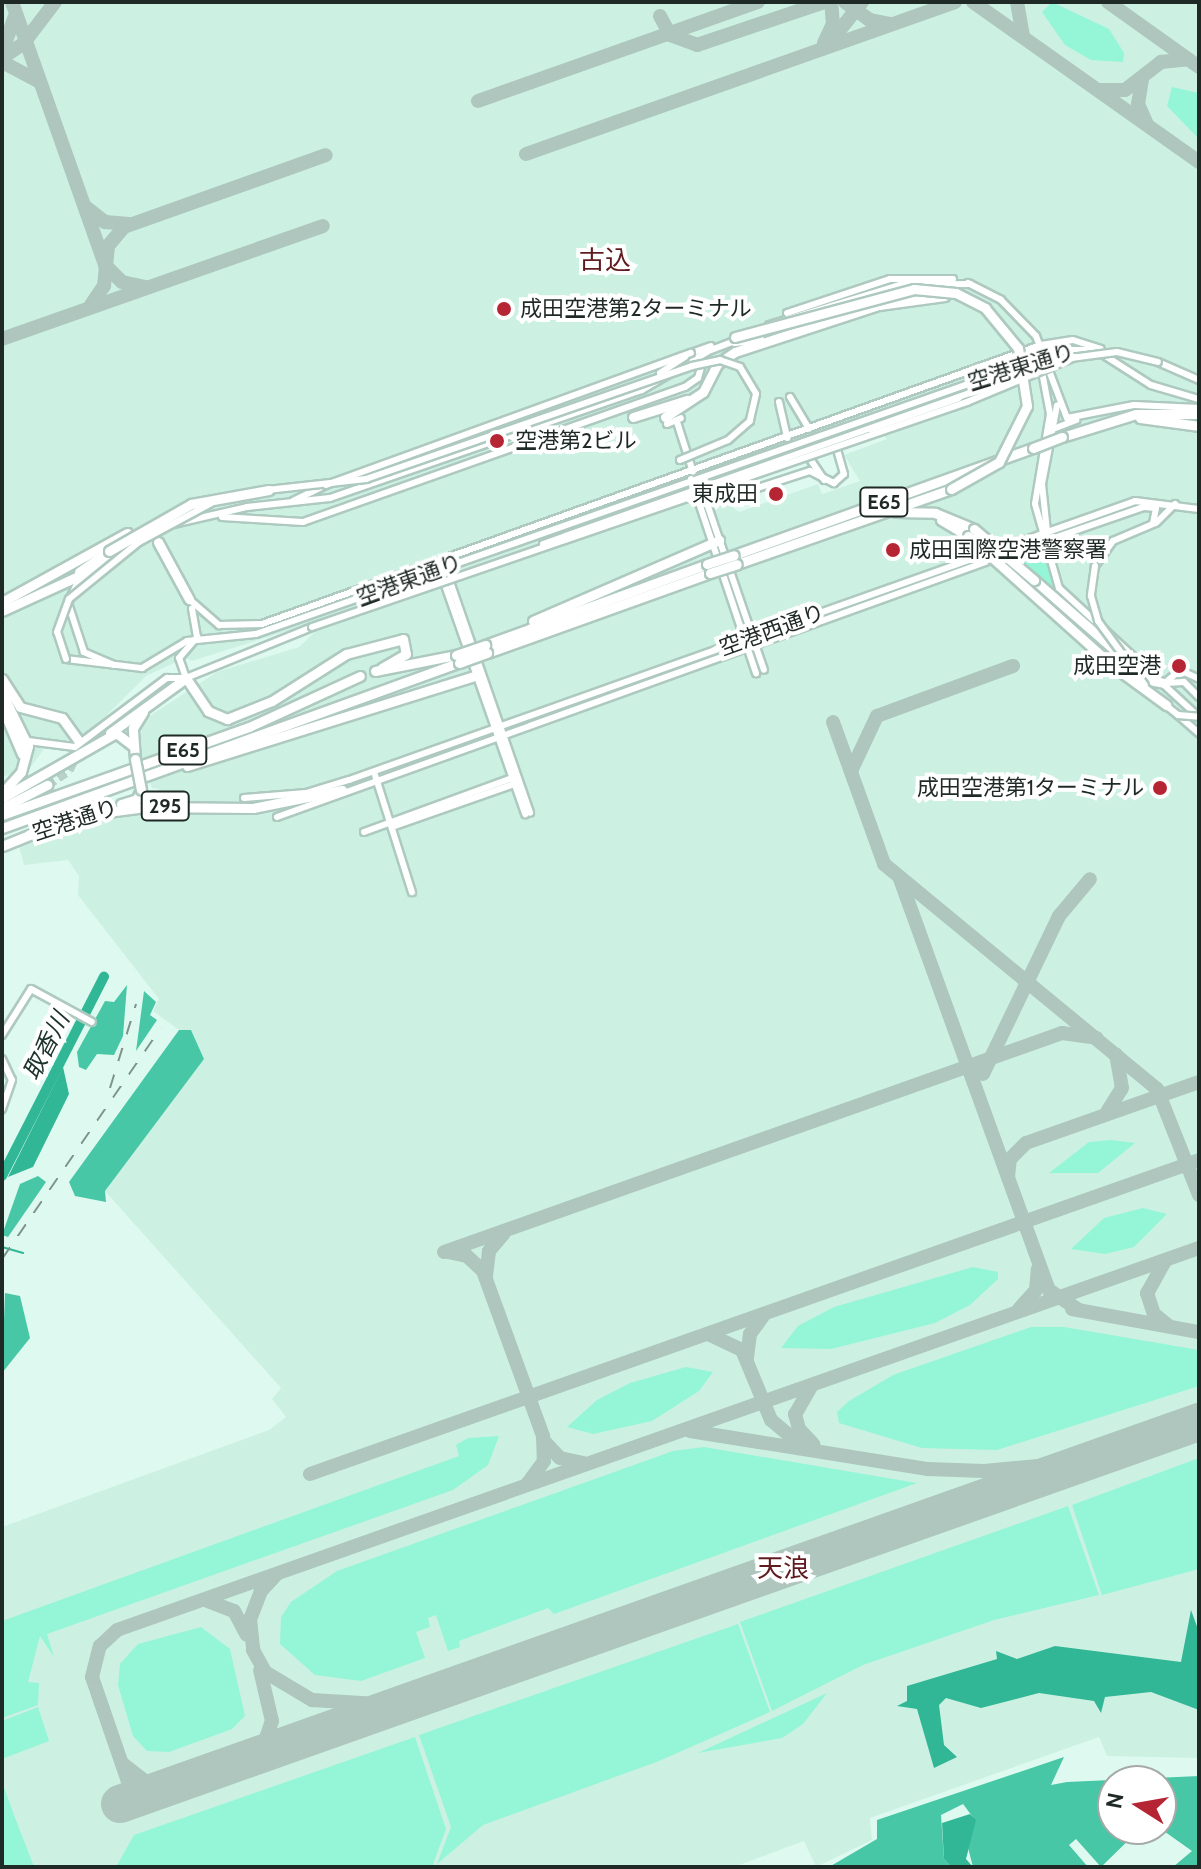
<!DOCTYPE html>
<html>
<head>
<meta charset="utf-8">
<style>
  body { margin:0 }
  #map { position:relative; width:1201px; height:1869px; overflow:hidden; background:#defaf0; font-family:Cabin,"Noto Sans JP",sans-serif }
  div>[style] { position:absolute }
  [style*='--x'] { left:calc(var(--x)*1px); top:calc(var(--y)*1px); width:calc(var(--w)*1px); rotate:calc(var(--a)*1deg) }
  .built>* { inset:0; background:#ccf1e3 }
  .green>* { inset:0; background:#95f5d7 }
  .forest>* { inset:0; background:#47c7a5 }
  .water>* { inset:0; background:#31b795 }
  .stream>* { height:2px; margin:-1px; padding:0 1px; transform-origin:1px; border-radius:1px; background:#31b795 }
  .river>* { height:10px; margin:-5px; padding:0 5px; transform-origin:5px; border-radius:5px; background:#31b795 }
  .taxiway>* { height:14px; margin:-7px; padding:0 7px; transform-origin:7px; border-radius:7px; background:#aec6bd }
  .runway>* { height:38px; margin:-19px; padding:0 19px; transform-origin:19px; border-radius:19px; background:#aec6bd }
  .highway-tunnel>* { height:9px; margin-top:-4.5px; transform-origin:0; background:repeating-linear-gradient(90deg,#b8d0c8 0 9px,transparent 0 13.5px) }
  .roads { filter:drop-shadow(2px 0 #aec9bf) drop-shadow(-2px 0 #aec9bf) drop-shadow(0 2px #aec9bf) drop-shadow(0 -2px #aec9bf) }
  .minor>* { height:6px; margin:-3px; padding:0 3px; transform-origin:3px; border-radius:3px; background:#fff }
  .highway>* { height:9px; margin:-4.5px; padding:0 4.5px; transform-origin:4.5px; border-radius:4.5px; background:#fff }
  .rail>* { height:2px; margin-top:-1px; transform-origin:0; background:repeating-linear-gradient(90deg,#7e918a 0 14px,transparent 0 28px) }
  .bridges { filter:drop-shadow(2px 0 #aec9bf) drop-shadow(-2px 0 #aec9bf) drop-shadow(0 2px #aec9bf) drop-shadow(0 -2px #aec9bf) }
  .minor-bridge>* { height:6px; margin:-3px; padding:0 3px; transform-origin:3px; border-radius:3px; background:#fff }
  .highway-bridge>* { height:9px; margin:-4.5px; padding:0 4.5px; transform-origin:4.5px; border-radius:4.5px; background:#fff }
  .dots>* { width:22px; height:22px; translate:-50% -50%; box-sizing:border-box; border:4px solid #fff; border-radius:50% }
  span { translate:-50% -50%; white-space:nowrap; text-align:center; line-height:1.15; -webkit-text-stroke:8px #fff; paint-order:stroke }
  .shield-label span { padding:2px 6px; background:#fff; border:2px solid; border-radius:6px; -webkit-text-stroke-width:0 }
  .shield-label { font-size:20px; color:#1f2926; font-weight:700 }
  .poi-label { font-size:22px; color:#1f2926 }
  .left { translate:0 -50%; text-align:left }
  .right { translate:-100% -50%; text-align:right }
  .street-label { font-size:22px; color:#1f2926 }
  .water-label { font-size:24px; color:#1c322b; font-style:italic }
  .quarter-label { font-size:26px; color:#601b1e }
  .frame { position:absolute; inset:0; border:4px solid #1f2926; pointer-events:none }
  .north { position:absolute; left:1097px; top:1765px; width:80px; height:80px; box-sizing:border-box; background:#fff; border:2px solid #a5a9a8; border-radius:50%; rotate:281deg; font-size:22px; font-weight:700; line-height:32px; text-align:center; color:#1f2926 }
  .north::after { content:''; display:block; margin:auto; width:28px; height:36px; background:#b62533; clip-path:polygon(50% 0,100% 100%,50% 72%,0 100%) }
</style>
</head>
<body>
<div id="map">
  <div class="built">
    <i style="clip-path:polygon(evenodd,2px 2px,1199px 2px,1199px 1758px,1107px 1756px,1099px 1737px,870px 1818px,872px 1840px,816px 1867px,804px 1841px,734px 1867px,2px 1867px,2px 1527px,269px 1430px,286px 1417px,272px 1399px,281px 1388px,105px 1191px,204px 1059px,191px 1030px,179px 1030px,153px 1011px,159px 999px,78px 895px,79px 876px,68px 860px,24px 865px,19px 846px,106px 815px,158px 813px,159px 789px,152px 788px,139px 749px,142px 721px,217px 672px,299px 647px,315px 632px,312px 623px,192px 661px,185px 658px,146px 676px,83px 739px,49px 742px,30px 768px,2px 777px,2px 2px,870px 421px,887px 439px,844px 455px,860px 481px,822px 494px,818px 484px,739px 512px,723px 500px,715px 476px,870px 421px)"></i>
  </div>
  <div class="green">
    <i style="clip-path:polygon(1052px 2px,1109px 29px,1124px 53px,1123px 62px,1091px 60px,1065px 45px,1042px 12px)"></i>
    <i style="clip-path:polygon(1172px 87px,1199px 93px,1199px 139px,1167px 106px)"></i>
    <i style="clip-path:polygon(1041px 554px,1046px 560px,1057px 594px,1017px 559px)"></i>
    <i style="clip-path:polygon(1111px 1140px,1135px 1143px,1098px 1173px,1049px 1173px,1089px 1142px)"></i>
    <i style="clip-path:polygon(1143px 1208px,1167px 1214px,1134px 1247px,1105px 1254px,1071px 1249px,1104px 1218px)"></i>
    <i style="clip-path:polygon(973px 1267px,998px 1272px,998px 1279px,970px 1305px,935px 1323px,831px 1349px,781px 1348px,798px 1326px,834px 1307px)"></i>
    <i style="clip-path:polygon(1031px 1327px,1064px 1327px,1199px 1350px,1199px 1386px,997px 1450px,922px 1448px,839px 1423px,837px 1412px,849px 1401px,893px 1375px)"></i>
    <i style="clip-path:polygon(686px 1367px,713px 1372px,699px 1391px,652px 1421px,593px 1434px,567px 1427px,597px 1400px,630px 1383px)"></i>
    <i style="clip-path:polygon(499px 1436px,488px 1465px,453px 1490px,47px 1634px,54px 1657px,40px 1636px,28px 1682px,39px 1683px,38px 1705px,2px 1718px,2px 1621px,459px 1456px,456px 1445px,468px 1438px)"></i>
    <i style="clip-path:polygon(704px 1447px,917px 1483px,554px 1614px,548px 1608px,459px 1641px,460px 1647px,448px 1651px,436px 1615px,428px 1618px,430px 1627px,416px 1632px,425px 1658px,361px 1681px,315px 1675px,280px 1644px,281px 1617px,291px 1602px,337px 1571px,673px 1451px)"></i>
    <i style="clip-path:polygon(1199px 1458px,1199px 1569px,1102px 1595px,1072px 1505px)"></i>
    <i style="clip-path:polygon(1068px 1506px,1099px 1595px,994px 1620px,863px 1665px,772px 1711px,740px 1622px)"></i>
    <i style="clip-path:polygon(738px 1624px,770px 1712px,659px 1761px,483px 1825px,437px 1864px,451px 1827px,419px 1735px)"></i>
    <i style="clip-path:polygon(201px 1627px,230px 1649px,245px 1716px,232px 1729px,169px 1752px,147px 1751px,133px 1736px,118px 1685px,120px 1664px,138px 1644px)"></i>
    <i style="clip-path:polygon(827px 1693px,803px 1724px,782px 1738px,698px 1753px)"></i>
    <i style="clip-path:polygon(38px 1707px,49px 1741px,2px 1759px,2px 1721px)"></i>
    <i style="clip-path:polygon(415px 1737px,446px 1829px,432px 1867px,116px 1867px,134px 1835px)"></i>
    <i style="clip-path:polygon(2px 1782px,14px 1815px,34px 1867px,2px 1867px)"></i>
  </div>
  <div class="forest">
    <i style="clip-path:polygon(127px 985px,123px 1036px,114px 1055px,97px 1054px,86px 1070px,79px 1067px,77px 1052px,105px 1001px,114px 1002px)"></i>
    <i style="clip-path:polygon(144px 991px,156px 1002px,150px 1015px,157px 1020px,136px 1051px)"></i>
    <i style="clip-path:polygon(179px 1030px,191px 1030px,204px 1059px,105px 1191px,106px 1202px,75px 1196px,69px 1182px)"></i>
    <i style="clip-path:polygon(38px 1176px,46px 1182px,8px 1237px,2px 1235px,20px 1184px)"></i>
    <i style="clip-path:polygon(5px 1293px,20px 1296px,30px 1338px,2px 1373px)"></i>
    <i style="clip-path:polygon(1064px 1757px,1051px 1785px,1067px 1782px,1199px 1776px,1199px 1867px,1173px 1867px,1192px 1851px,1161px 1829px,1161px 1781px,1113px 1781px,1113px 1829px,1140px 1829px,1101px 1867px,1076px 1839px,1069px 1845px,1088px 1867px,973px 1867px,967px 1844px,975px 1820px,963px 1804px,941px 1815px,944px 1859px,951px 1867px,829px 1867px,877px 1839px,877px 1820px)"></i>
  </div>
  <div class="water">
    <i style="clip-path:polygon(63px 1067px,69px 1094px,33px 1167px,8px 1177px)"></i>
    <i style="clip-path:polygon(1191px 1610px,1199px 1632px,1199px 1710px,1151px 1692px,1105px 1697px,1101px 1713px,1094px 1701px,1039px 1693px,981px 1708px,946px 1698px,939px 1705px,944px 1745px,957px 1757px,934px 1768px,917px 1709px,897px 1706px,907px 1701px,907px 1686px,997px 1659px,996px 1651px,1017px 1659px,1055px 1646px,1181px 1662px)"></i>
    <i style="clip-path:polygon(970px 1814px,976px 1820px,966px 1859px,973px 1867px,951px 1867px,944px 1859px,942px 1823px)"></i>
  </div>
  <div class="stream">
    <i style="--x:2;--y:1247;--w:22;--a:16"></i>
  </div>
  <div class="river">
    <i style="--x:2;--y:1176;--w:224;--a:-62.9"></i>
  </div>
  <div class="taxiway">
    <i style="--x:12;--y:2;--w:279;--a:70.5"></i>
    <i style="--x:105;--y:265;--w:24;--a:45"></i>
    <i style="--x:122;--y:282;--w:24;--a:12"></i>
    <i style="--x:845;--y:2;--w:31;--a:36"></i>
    <i style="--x:870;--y:20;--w:20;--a:11"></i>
    <i style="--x:973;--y:2;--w:277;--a:35.3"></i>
    <i style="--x:1017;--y:2;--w:35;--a:80"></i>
    <i style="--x:1108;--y:2;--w:112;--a:35.5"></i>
    <i style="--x:660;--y:16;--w:21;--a:62"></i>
    <i style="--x:670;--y:35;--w:29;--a:20"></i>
    <i style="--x:697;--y:45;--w:135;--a:-18.6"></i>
    <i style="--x:824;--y:43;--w:21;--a:-65"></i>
    <i style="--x:833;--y:24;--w:22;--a:-95"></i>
    <i style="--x:828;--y:45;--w:55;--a:-51.7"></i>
    <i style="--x:2;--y:52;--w:37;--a:-70"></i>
    <i style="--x:2;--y:58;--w:25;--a:-34"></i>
    <i style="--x:23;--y:44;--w:53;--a:-52.7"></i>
    <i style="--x:2;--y:62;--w:41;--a:27.8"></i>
    <i style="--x:1142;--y:79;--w:25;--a:99"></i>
    <i style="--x:1138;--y:104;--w:22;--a:66"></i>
    <i style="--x:1100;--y:90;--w:25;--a:0"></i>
    <i style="--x:1125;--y:90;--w:46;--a:-37.9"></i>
    <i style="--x:1161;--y:62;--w:27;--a:-6"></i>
    <i style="--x:478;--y:101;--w:297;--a:-19.5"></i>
    <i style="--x:526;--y:154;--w:455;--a:-19.5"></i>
    <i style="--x:87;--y:208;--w:23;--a:38"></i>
    <i style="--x:105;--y:222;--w:24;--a:5"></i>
    <i style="--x:91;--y:305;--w:23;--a:-56"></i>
    <i style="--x:104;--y:286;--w:40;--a:-84.3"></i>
    <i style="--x:108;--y:246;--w:25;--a:-50"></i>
    <i style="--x:124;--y:227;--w:214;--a:-19.6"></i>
    <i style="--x:2;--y:339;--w:340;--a:-19.4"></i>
    <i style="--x:833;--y:722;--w:151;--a:70.2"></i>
    <i style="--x:884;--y:864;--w:354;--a:39.5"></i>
    <i style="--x:1157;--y:1089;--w:114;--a:68.4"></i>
    <i style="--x:851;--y:771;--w:61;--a:-64.7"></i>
    <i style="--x:877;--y:716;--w:145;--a:-20.2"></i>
    <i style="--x:900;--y:879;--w:437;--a:70.1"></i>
    <i style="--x:1049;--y:1290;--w:36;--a:34"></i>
    <i style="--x:983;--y:1074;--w:175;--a:-64.3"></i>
    <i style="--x:1059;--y:916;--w:48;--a:-50"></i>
    <i style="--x:1107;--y:1112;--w:28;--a:-58"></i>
    <i style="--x:1122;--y:1088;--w:34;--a:-100"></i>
    <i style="--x:1008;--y:1177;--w:18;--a:-84"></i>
    <i style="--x:1010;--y:1159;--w:23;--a:-45"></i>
    <i style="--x:1026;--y:1143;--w:183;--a:-19.4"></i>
    <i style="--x:444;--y:1252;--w:656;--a:-19.51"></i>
    <i style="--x:1062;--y:1033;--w:35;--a:8"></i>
    <i style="--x:448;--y:1252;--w:19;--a:12"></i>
    <i style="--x:467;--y:1256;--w:22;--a:43"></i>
    <i style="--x:483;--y:1271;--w:176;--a:70"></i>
    <i style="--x:543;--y:1436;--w:25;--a:88"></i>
    <i style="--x:544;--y:1461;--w:29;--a:126"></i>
    <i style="--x:1165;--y:1261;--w:37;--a:119"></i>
    <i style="--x:1147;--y:1293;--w:22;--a:72"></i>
    <i style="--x:1154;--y:1314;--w:19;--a:39"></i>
    <i style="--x:486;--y:1276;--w:25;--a:-83"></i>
    <i style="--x:489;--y:1251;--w:23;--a:-50"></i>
    <i style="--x:1019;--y:1309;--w:25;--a:-48"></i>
    <i style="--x:1036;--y:1290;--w:21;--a:-85"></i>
    <i style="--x:1072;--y:1309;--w:129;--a:10.3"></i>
    <i style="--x:710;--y:1335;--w:35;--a:25"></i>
    <i style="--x:742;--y:1350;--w:76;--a:67.5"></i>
    <i style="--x:771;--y:1420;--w:34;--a:40"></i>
    <i style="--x:747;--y:1358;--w:24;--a:-83"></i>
    <i style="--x:750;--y:1334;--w:22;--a:-54"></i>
    <i style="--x:812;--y:1385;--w:34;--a:120"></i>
    <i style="--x:795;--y:1414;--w:16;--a:75"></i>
    <i style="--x:799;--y:1429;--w:21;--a:47"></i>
    <i style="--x:690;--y:1431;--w:241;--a:9.1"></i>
    <i style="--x:928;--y:1469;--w:56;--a:2"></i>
    <i style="--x:984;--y:1471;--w:105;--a:-5.4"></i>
    <i style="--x:544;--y:1441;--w:23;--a:47"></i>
    <i style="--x:560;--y:1458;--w:24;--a:12"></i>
    <i style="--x:310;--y:1474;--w:943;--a:-19.45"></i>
    <i style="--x:275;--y:1576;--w:21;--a:133"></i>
    <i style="--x:261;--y:1591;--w:30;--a:111"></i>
    <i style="--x:250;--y:1619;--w:31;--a:84"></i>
    <i style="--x:253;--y:1650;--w:25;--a:61"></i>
    <i style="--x:265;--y:1672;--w:55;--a:30.8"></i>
    <i style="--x:312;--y:1700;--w:83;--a:3.4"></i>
    <i style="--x:205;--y:1600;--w:31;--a:21"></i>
    <i style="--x:234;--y:1611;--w:27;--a:62"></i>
    <i style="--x:244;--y:1760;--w:28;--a:-42"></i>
    <i style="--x:265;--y:1741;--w:21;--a:-71"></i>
    <i style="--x:272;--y:1721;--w:52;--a:-103.2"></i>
    <i style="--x:123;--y:1764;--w:28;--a:38"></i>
    <i style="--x:145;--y:1781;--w:29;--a:8"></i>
    <i style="--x:134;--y:1799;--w:129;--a:-109"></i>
    <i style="--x:92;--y:1677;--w:32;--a:-76"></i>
    <i style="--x:100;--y:1646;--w:23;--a:-43"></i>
    <i style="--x:117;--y:1630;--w:1147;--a:-19.45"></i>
  </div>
  <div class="runway">
    <i style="--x:120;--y:1804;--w:1145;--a:-19.5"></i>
  </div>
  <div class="highway-tunnel">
    <i style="--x:47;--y:785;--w:27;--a:-34"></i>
    <i style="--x:69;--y:770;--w:21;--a:-65"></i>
  </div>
  <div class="roads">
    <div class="minor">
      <i style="--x:968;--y:283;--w:37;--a:27"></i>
      <i style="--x:1001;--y:300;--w:50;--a:45.8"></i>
      <i style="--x:1036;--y:336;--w:88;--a:69.3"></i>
      <i style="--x:1067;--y:418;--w:68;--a:-11"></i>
      <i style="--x:1134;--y:405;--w:65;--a:2.6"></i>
      <i style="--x:787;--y:313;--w:108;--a:-18.3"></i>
      <i style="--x:890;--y:279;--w:63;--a:0"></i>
      <i style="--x:769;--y:325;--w:137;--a:-17"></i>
      <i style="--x:900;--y:285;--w:70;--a:-0.8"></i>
      <i style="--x:706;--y:352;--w:33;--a:-21"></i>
      <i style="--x:691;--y:353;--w:21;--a:-19"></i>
      <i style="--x:1039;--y:356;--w:59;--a:79.3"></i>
      <i style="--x:1050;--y:414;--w:91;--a:99.5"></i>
      <i style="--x:1035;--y:504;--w:87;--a:74.1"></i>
      <i style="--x:1059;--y:588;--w:190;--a:42.7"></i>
      <i style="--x:1158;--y:362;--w:45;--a:23.7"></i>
      <i style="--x:790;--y:397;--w:37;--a:59"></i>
      <i style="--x:779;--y:402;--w:37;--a:77"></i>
      <i style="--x:677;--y:422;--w:52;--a:72.3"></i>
      <i style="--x:667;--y:424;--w:15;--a:-23"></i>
      <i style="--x:1053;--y:429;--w:25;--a:-21"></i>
      <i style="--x:808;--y:456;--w:29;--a:56"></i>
      <i style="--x:691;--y:479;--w:205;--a:71.5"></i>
      <i style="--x:730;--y:483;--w:13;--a:77"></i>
      <i style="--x:733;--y:496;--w:81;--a:-18"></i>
      <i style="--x:810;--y:471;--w:27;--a:27"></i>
      <i style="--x:834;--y:483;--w:13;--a:-42"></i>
      <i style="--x:844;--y:474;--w:29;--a:-106"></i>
      <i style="--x:702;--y:489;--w:191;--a:71.1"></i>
      <i style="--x:293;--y:501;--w:37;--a:-26"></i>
      <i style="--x:222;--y:517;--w:81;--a:3.5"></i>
      <i style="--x:303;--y:522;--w:405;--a:-19.5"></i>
      <i style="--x:685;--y:387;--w:16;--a:-35"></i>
      <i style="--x:698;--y:378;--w:18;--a:-74"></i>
      <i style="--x:1156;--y:523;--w:27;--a:-45"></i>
      <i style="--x:156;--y:528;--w:93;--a:-13"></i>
      <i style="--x:247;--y:507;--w:83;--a:-6.2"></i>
      <i style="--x:330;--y:498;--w:330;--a:-19.1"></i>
      <i style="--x:642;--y:390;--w:75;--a:-30.3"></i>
      <i style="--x:1047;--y:531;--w:47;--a:-96.1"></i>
      <i style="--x:1042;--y:484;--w:80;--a:-79.2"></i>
      <i style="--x:1005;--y:555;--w:147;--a:-19.1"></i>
      <i style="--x:1144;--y:507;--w:12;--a:5"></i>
      <i style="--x:1156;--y:508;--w:16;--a:101"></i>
      <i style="--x:1153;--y:524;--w:43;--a:157"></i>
      <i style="--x:1113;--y:541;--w:31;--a:126"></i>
      <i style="--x:445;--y:567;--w:260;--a:70.9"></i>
      <i style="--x:439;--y:568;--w:261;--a:70.7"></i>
      <i style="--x:189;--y:599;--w:40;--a:41"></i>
      <i style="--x:219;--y:625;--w:43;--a:-1.3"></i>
      <i style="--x:262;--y:624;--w:827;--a:-19.71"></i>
      <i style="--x:1041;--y:345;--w:32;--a:-9"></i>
      <i style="--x:1073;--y:340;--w:29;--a:18"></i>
      <i style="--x:66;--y:659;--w:77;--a:6.8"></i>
      <i style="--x:142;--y:668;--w:52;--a:-31"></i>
      <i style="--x:187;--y:641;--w:69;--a:-5.8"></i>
      <i style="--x:256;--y:634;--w:857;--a:-19.34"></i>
      <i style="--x:1065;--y:350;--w:31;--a:0"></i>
      <i style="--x:1096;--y:350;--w:65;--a:32.5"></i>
      <i style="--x:1151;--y:385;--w:50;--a:16.3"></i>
      <i style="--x:114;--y:665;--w:33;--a:-157"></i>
      <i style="--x:84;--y:652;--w:52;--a:-108.1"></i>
      <i style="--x:68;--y:603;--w:21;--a:-65"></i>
      <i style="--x:77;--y:584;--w:58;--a:-38.7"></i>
      <i style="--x:186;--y:678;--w:21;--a:-109"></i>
      <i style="--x:179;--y:658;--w:28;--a:-49"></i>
      <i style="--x:197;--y:637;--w:29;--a:-100"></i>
      <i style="--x:1165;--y:683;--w:20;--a:-41"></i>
      <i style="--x:1180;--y:670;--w:21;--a:25"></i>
      <i style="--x:1165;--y:683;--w:19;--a:-3"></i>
      <i style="--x:1184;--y:682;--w:21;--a:45"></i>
      <i style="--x:1178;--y:715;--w:28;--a:41"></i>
      <i style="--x:28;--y:741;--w:47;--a:7.3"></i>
      <i style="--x:75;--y:747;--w:115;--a:-36.9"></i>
      <i style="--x:167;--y:678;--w:19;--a:0"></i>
      <i style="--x:186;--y:678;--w:136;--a:-22"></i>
      <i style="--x:375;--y:775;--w:123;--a:72.5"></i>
      <i style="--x:244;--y:798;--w:62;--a:-4.6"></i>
      <i style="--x:306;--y:793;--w:45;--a:-16.8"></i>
      <i style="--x:349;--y:780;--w:834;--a:-19.54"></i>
      <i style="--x:1135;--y:501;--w:64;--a:7.1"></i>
      <i style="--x:277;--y:817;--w:762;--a:-19.79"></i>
      <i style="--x:392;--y:827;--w:133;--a:-19.4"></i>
      <i style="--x:364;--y:832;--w:161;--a:-20"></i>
      <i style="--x:2;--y:1035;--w:54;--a:-57.8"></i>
      <i style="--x:31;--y:989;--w:69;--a:28.4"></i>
      <i style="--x:2;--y:1059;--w:23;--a:65"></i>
      <i style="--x:12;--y:1080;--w:31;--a:109"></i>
    </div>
    <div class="highway">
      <i style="--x:734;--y:341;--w:25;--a:-5"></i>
      <i style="--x:633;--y:417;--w:57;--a:-17.5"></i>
      <i style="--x:665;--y:417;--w:45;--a:-33.3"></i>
      <i style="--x:703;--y:392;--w:31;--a:-63"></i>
      <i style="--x:717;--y:364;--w:22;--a:-34"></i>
      <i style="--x:735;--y:352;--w:151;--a:-18.1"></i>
      <i style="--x:879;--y:305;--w:66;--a:-7.9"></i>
      <i style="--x:1140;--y:418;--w:60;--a:7.7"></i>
      <i style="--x:1062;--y:437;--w:77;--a:-17.3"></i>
      <i style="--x:1136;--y:414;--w:63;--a:0"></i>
      <i style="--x:896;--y:512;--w:39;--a:1"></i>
      <i style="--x:935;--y:513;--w:42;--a:22.3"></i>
      <i style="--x:941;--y:520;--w:31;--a:31"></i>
      <i style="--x:158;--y:542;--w:65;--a:61.5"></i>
      <i style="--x:734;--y:555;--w:318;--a:-19.7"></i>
      <i style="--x:737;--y:564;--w:227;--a:-19.3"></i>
      <i style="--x:79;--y:572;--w:37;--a:-35"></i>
      <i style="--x:1034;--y:580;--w:152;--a:41"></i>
      <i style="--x:1149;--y:680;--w:16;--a:11"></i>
      <i style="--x:2;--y:602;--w:143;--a:-28.9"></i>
      <i style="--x:2;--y:611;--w:103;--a:-24.6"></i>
      <i style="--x:533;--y:621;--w:203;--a:-23.5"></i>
      <i style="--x:485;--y:645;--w:236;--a:-20"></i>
      <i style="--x:487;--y:653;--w:237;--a:-19.7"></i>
      <i style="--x:375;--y:671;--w:83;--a:-11.2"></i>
      <i style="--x:186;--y:678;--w:40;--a:56"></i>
      <i style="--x:208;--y:711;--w:21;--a:23"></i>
      <i style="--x:227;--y:719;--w:48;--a:-21.8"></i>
      <i style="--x:272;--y:701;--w:88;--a:-32.4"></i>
      <i style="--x:346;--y:654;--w:59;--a:-14.7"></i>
      <i style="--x:403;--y:639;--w:15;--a:79"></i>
      <i style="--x:406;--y:654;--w:28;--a:150"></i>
      <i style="--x:2;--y:679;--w:33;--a:57"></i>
      <i style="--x:20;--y:707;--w:43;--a:14.7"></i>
      <i style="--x:62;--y:718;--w:27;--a:54"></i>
      <i style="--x:2;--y:693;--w:59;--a:63.9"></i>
      <i style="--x:28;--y:746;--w:27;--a:105"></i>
      <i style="--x:21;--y:772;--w:28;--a:132"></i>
      <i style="--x:2;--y:707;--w:51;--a:66.9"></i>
      <i style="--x:110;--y:733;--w:94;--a:-35.9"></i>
      <i style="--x:135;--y:759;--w:31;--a:-94"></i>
      <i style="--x:133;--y:728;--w:19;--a:-58"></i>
      <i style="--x:187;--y:766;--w:304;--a:-17.4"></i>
      <i style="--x:2;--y:798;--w:131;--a:-29.7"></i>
      <i style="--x:116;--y:733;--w:20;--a:37"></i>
      <i style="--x:121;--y:804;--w:17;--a:-17"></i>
      <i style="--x:137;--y:799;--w:11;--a:-68"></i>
      <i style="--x:2;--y:808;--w:51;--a:-27.1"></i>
      <i style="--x:2;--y:815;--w:262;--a:-19.6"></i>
      <i style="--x:249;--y:727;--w:122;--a:-24.7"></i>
      <i style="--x:77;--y:816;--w:69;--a:-7.5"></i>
      <i style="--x:145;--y:807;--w:108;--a:0.5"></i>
      <i style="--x:253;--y:808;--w:91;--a:-11.4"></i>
      <i style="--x:2;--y:828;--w:486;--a:-19.9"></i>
      <i style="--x:2;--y:846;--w:83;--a:-21.9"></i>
    </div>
  </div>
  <div class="rail">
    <i style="--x:110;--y:1088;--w:88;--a:-72.8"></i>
    <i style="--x:2;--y:1259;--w:280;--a:-55.5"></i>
  </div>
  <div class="bridges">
    <div class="minor-bridge">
      <i style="--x:1071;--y:358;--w:46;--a:-7.4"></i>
      <i style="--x:1117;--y:352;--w:42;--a:13.7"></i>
      <i style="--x:660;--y:373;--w:30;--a:-33"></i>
      <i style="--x:871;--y:429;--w:93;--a:-19.4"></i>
      <i style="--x:326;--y:485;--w:388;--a:-19.9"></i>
      <i style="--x:267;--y:490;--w:100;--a:-6.3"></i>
      <i style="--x:366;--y:479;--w:345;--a:-19.1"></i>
      <i style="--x:692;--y:366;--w:29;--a:-12"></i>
      <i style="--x:720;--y:360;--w:21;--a:19"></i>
      <i style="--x:740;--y:367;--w:31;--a:59"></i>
      <i style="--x:756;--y:394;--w:28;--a:103"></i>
      <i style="--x:750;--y:421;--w:29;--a:139"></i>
      <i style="--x:728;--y:440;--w:52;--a:157.4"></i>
      <i style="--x:653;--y:507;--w:138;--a:-19.9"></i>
      <i style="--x:543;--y:544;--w:545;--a:-19.5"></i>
      <i style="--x:1095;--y:566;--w:30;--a:98"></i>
      <i style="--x:1091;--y:596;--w:26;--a:74"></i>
      <i style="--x:1098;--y:621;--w:79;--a:53.7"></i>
      <i style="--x:312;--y:627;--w:693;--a:-18.96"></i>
      <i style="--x:967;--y:402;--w:117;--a:-22.6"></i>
      <i style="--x:66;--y:659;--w:28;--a:-108"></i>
      <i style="--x:57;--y:632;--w:35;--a:-70"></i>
      <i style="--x:69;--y:599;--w:90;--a:-39.2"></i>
      <i style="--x:139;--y:542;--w:81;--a:-28.2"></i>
      <i style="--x:1164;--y:704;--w:18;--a:38"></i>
      <i style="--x:1178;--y:715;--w:21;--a:5"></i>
    </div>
    <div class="highway-bridge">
      <i style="--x:735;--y:337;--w:185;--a:-15"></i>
      <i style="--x:914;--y:289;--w:42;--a:5.4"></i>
      <i style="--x:956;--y:293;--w:33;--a:27"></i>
      <i style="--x:985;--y:308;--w:52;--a:50.5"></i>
      <i style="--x:1018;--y:348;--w:59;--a:81.2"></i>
      <i style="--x:1027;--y:406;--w:63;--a:116.6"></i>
      <i style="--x:999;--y:462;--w:55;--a:150.6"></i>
      <i style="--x:1033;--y:448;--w:31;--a:-21"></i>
      <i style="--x:974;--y:529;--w:79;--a:40.4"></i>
      <i style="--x:968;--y:536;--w:195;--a:41.9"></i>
      <i style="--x:1113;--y:666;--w:66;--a:36.3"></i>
      <i style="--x:109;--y:551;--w:95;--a:-29.8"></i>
      <i style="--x:191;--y:504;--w:79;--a:-10.2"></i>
      <i style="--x:707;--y:564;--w:28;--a:-18"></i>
      <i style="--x:710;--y:573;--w:28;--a:-18"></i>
      <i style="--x:456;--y:655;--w:31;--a:-19"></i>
      <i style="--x:459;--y:663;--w:30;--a:-20"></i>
      <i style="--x:135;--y:759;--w:31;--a:79"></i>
    </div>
  </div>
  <div class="dots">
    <i style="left:504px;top:309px;background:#b62533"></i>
    <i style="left:497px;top:441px;background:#b62533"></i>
    <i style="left:776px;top:494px;background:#b62533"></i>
    <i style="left:893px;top:550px;background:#b62533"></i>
    <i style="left:1179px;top:666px;background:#b62533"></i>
    <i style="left:1160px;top:788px;background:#b62533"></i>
  </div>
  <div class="shield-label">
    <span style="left:884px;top:502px">E65</span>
    <span style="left:183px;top:750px">E65</span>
    <span style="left:165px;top:806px">295</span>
  </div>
  <div class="poi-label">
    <span class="left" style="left:520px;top:309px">成田空港第2ターミナル</span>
    <span class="left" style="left:515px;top:441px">空港第2ビル</span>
    <span class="right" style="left:758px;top:494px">東成田</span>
    <span class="left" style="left:909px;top:550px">成田国際空港警察署</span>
    <span class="right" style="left:1161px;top:666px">成田空港</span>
    <span class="right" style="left:1144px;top:788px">成田空港第1ターミナル</span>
  </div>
  <div class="street-label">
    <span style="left:1021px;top:367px;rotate:-17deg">空港東通り</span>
    <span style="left:409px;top:580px;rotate:-20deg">空港東通り</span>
    <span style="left:772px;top:630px;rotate:-20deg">空港西通り</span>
    <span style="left:75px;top:820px;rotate:-18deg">空港通り</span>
  </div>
  <div class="water-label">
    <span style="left:46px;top:1046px;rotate:-63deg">取香川</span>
  </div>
  <div class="quarter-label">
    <span style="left:605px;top:261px">古込</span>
    <span style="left:783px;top:1569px">天浪</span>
  </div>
  <div class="frame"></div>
  <div class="north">N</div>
</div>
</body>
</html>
